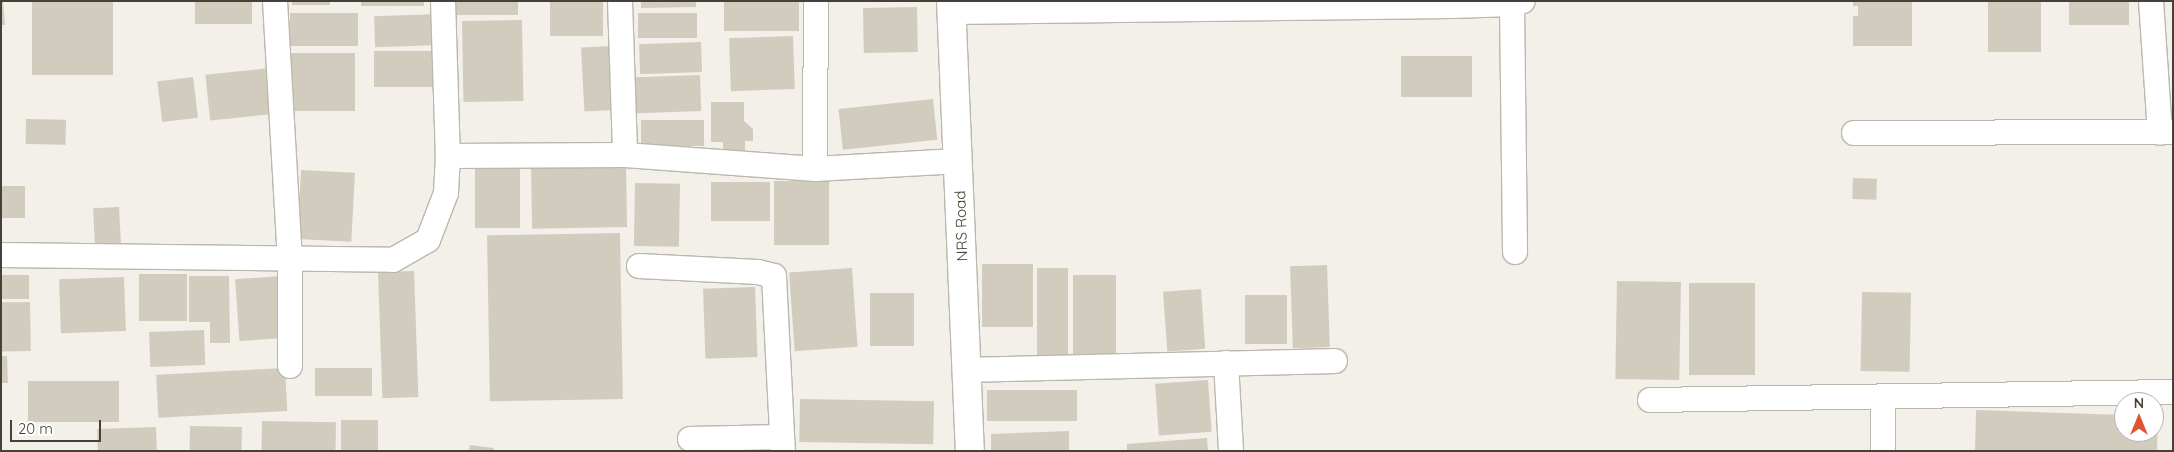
<!DOCTYPE html>
<html>
<head>
<meta charset="utf-8">
<style>
  body { margin:0 }
  #map { position:relative; width:2174px; height:452px; overflow:hidden; background:#f2f0e8; font-family:Quicksand,sans-serif }
  div>[style] { position:absolute }
  [style*='--x'] { left:calc(var(--x)*1px); top:calc(var(--y)*1px); width:calc(var(--w)*1px); rotate:calc(var(--a)*1deg) }
  .building>* { inset:0; background:#d2ccbf; transform-origin:0 0 }
  .roads { filter:drop-shadow(1px 0 #bcb7ac) drop-shadow(-1px 0 #bcb7ac) drop-shadow(0 1px #bcb7ac) drop-shadow(0 -1px #bcb7ac) }
  .minor>* { height:24px; margin:-12px; padding:0 12px; transform-origin:12px; border-radius:12px; background:#fff }
  .tertiary>* { height:28px; margin:-14px; padding:0 14px; transform-origin:14px; border-radius:14px; background:#fff }
  span { translate:-50% -50%; white-space:nowrap; text-align:center; line-height:1.15; -webkit-text-stroke:4px #fff; paint-order:stroke }
  .street-label { font-size:15px; color:#454038 }
  .frame { position:absolute; inset:0; border:2px solid #454038; pointer-events:none }
  .north { position:absolute; left:2114px; top:392px; width:50px; height:50px; box-sizing:border-box; background:#fff; border:1px solid #b5b3af; border-radius:50%; rotate:0deg; font-size:14px; font-weight:700; line-height:20px; text-align:center; color:#454038 }
  .north::after { content:''; display:block; margin:auto; width:18px; height:22px; background:#df5432; clip-path:polygon(50% 0,100% 100%,50% 72%,0 100%) }
  .scale { position:absolute; left:10px; top:420px; width:91px; height:22px; box-sizing:border-box; border:2px solid #454038; border-top:0; padding-left:6px; font-size:15px; line-height:18px; white-space:nowrap; color:#454038; -webkit-text-stroke:4px #fff; paint-order:stroke }
</style>
</head>
<body>
<div id="map">
  <div class="building">
    <i style="clip-path:polygon(1px 1px,3px 1px,5px 25px,1px 25px)"></i>
    <i style="left:32px;top:1px;width:81px;height:74px"></i>
    <i style="left:195px;top:1px;width:57px;height:23px"></i>
    <i style="left:292px;top:1px;width:38px;height:4px"></i>
    <i style="left:361px;top:1px;width:63px;height:5px"></i>
    <i style="left:452px;top:1px;width:66px;height:14px"></i>
    <i style="left:550px;top:1px;width:53px;height:35px"></i>
    <i style="clip-path:polygon(641px 1px,696px 1px,696px 7px,641px 8px)"></i>
    <i style="left:724px;top:1px;width:75px;height:30px"></i>
    <i style="clip-path:polygon(1853px 1px,1912px 1px,1912px 46px,1853px 46px,1853px 16px,1858px 16px,1858px 6px,1853px 6px)"></i>
    <i style="left:1988px;top:1px;width:53px;height:51px"></i>
    <i style="left:2069px;top:1px;width:60px;height:24px"></i>
    <i style="left:917px;top:7px;width:45px;height:54px;rotate:89deg"></i>
    <i style="left:290px;top:13px;width:68px;height:33px"></i>
    <i style="left:697px;top:13px;width:25px;height:59px;rotate:90deg"></i>
    <i style="left:439px;top:14px;width:31px;height:65px;rotate:88deg"></i>
    <i style="left:522px;top:20px;width:81px;height:60px;rotate:89deg"></i>
    <i style="left:793px;top:36px;width:53px;height:64px;rotate:88deg"></i>
    <i style="left:701px;top:42px;width:30px;height:62px;rotate:88deg"></i>
    <i style="left:612px;top:46px;width:64px;height:31px;rotate:87deg"></i>
    <i style="left:434px;top:51px;width:36px;height:60px;rotate:90deg"></i>
    <i style="left:290px;top:53px;width:65px;height:58px"></i>
    <i style="left:1472px;top:56px;width:41px;height:71px;rotate:90deg"></i>
    <i style="left:270px;top:68px;width:46px;height:65px;rotate:84deg"></i>
    <i style="left:700px;top:75px;width:36px;height:71px;rotate:88deg"></i>
    <i style="left:193px;top:77px;width:41px;height:36px;rotate:83deg"></i>
    <i style="left:933px;top:99px;width:41px;height:95px;rotate:84deg"></i>
    <i style="clip-path:polygon(711px 102px,744px 102px,744px 121px,753px 129px,753px 141px,745px 141px,745px 156px,723px 156px,723px 142px,711px 142px)"></i>
    <i style="left:26px;top:119px;width:40px;height:25px;rotate:1deg"></i>
    <i style="left:704px;top:120px;width:26px;height:63px;rotate:90deg"></i>
    <i style="left:475px;top:165px;width:45px;height:63px"></i>
    <i style="left:626px;top:165px;width:62px;height:95px;rotate:89deg"></i>
    <i style="left:301px;top:170px;width:54px;height:69px;rotate:3deg"></i>
    <i style="left:1853px;top:178px;width:24px;height:21px;rotate:2deg"></i>
    <i style="left:774px;top:181px;width:55px;height:64px"></i>
    <i style="left:711px;top:182px;width:59px;height:39px"></i>
    <i style="left:635px;top:183px;width:45px;height:63px;rotate:1deg"></i>
    <i style="left:1px;top:186px;width:24px;height:32px"></i>
    <i style="left:119px;top:207px;width:37px;height:26px;rotate:87deg"></i>
    <i style="left:620px;top:233px;width:166px;height:133px;rotate:89deg"></i>
    <i style="left:982px;top:264px;width:51px;height:63px"></i>
    <i style="left:1327px;top:265px;width:82px;height:37px;rotate:88deg"></i>
    <i style="left:852px;top:268px;width:79px;height:63px;rotate:86deg"></i>
    <i style="left:1037px;top:268px;width:31px;height:89px"></i>
    <i style="left:414px;top:271px;width:126px;height:36px;rotate:88deg"></i>
    <i style="left:139px;top:274px;width:48px;height:47px"></i>
    <i style="left:1px;top:275px;width:28px;height:24px"></i>
    <i style="left:1073px;top:275px;width:43px;height:90px"></i>
    <i style="clip-path:polygon(189px 276px,229px 276px,230px 343px,210px 343px,210px 322px,189px 322px)"></i>
    <i style="left:281px;top:276px;width:62px;height:46px;rotate:86deg"></i>
    <i style="left:124px;top:277px;width:54px;height:65px;rotate:88deg"></i>
    <i style="left:1617px;top:281px;width:64px;height:98px;rotate:1deg"></i>
    <i style="left:1689px;top:283px;width:66px;height:92px"></i>
    <i style="left:755px;top:287px;width:70px;height:52px;rotate:88deg"></i>
    <i style="left:1201px;top:289px;width:60px;height:38px;rotate:86deg"></i>
    <i style="left:1862px;top:292px;width:49px;height:79px;rotate:1deg"></i>
    <i style="left:870px;top:293px;width:44px;height:53px"></i>
    <i style="left:1245px;top:295px;width:42px;height:49px"></i>
    <i style="left:30px;top:302px;width:49px;height:29px;rotate:89deg"></i>
    <i style="left:204px;top:330px;width:35px;height:55px;rotate:88deg"></i>
    <i style="clip-path:polygon(1px 356px,7px 356px,8px 383px,1px 383px)"></i>
    <i style="left:285px;top:368px;width:43px;height:129px;rotate:87deg"></i>
    <i style="left:315px;top:368px;width:57px;height:28px"></i>
    <i style="left:1208px;top:380px;width:52px;height:53px;rotate:86deg"></i>
    <i style="left:119px;top:381px;width:41px;height:91px;rotate:90deg"></i>
    <i style="left:1077px;top:390px;width:31px;height:90px;rotate:90deg"></i>
    <i style="left:800px;top:399px;width:134px;height:43px;rotate:1deg"></i>
    <i style="clip-path:polygon(1976px 410px,2124px 415px,2124px 432px,2154px 432px,2154px 416px,2158px 416px,2157px 451px,1975px 451px)"></i>
    <i style="left:341px;top:420px;width:37px;height:31px"></i>
    <i style="left:262px;top:421px;width:74px;height:30px;rotate:1deg"></i>
    <i style="left:190px;top:426px;width:52px;height:25px;rotate:1deg"></i>
    <i style="left:156px;top:427px;width:24px;height:59px;rotate:88deg"></i>
    <i style="clip-path:polygon(1069px 431px,1069px 451px,991px 451px,991px 434px)"></i>
    <i style="clip-path:polygon(1207px 438px,1208px 451px,1127px 451px,1127px 444px)"></i>
    <i style="clip-path:polygon(470px 445px,494px 448px,493px 451px,469px 451px)"></i>
  </div>
  <div class="roads">
    <div class="minor">
      <i style="--x:275;--y:1;--w:258;--a:86.7"></i>
      <i style="--x:290;--y:259;--w:107;--a:90"></i>
      <i style="--x:443;--y:1;--w:155;--a:88.2"></i>
      <i style="--x:620;--y:1;--w:154;--a:88.1"></i>
      <i style="--x:2151;--y:1;--w:132;--a:86.1"></i>
      <i style="--x:1512;--y:4;--w:248;--a:89.3"></i>
      <i style="--x:952;--y:12;--w:500;--a:-0.69"></i>
      <i style="--x:1452;--y:6;--w:60;--a:-1.9"></i>
      <i style="--x:1512;--y:4;--w:11;--a:-15"></i>
      <i style="--x:1854;--y:133;--w:319;--a:-0.2"></i>
      <i style="--x:815;--y:169;--w:168;--a:-89.7"></i>
      <i style="--x:1;--y:255;--w:392;--a:0.7"></i>
      <i style="--x:393;--y:260;--w:40;--a:-29.7"></i>
      <i style="--x:428;--y:240;--w:50;--a:-69"></i>
      <i style="--x:446;--y:193;--w:37;--a:-87"></i>
      <i style="--x:448;--y:156;--w:177;--a:-0.3"></i>
      <i style="--x:625;--y:155;--w:191;--a:4.2"></i>
      <i style="--x:815;--y:169;--w:143;--a:-3.2"></i>
      <i style="--x:639;--y:266;--w:119;--a:2.9"></i>
      <i style="--x:758;--y:272;--w:16;--a:14"></i>
      <i style="--x:774;--y:276;--w:175;--a:87.1"></i>
      <i style="--x:1226;--y:363;--w:88;--a:86.7"></i>
      <i style="--x:966;--y:370;--w:369;--a:-1.4"></i>
      <i style="--x:1883;--y:396;--w:55;--a:90"></i>
      <i style="--x:1650;--y:400;--w:523;--a:-0.88"></i>
      <i style="--x:690;--y:439;--w:92;--a:-1.2"></i>
    </div>
    <div class="tertiary">
      <i style="--x:951;--y:1;--w:450;--a:87.6"></i>
    </div>
  </div>
  <div class="street-label">
    <span style="left:961px;top:226px;rotate:-92deg">NRS Road</span>
  </div>
  <div class="frame"></div>
  <div class="north">N</div>
  <div class="scale">20 m</div>
</div>
</body>
</html>
